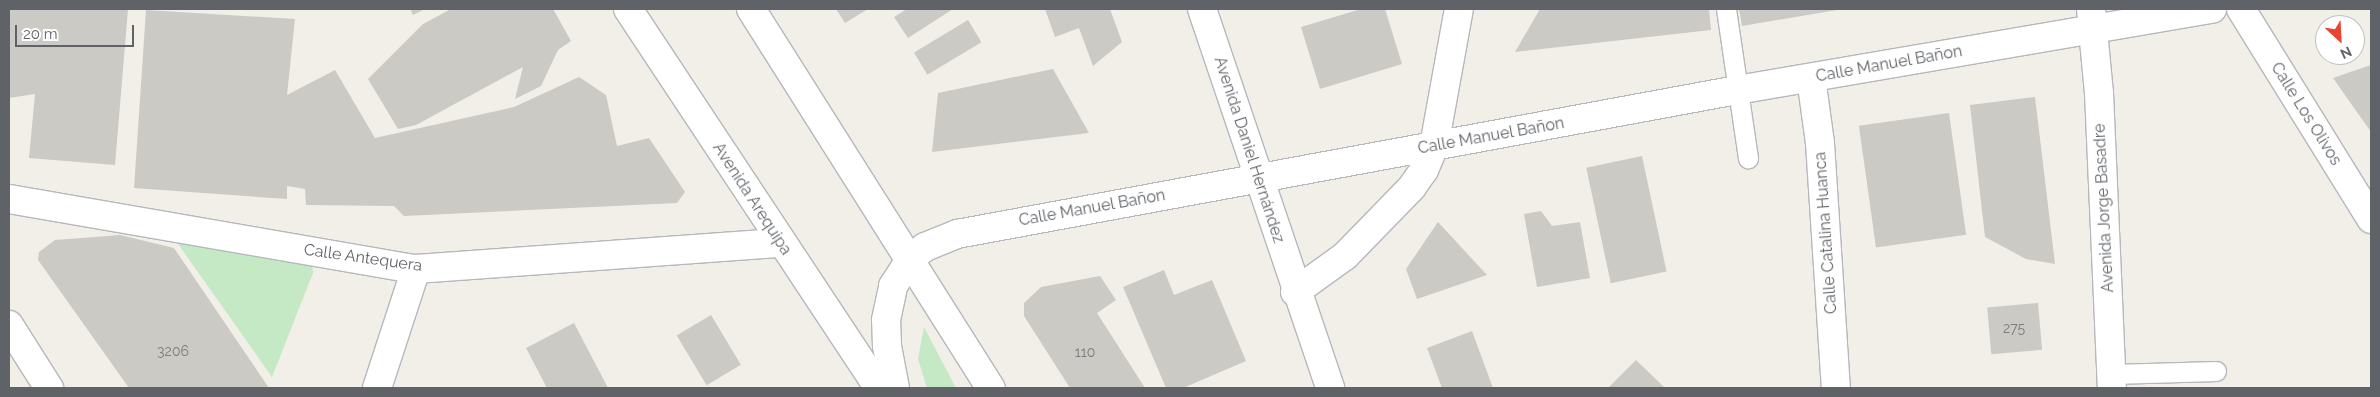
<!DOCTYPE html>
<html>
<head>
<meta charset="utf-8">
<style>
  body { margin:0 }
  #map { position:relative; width:2380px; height:397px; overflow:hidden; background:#f1efe8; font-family:Raleway,sans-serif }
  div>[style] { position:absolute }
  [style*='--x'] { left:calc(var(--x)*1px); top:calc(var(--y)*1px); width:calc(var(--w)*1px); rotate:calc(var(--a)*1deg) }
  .green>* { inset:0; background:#c5e8c5 }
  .building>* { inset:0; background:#cccac5; transform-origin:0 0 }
  .roads { filter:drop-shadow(1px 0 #b5b8bc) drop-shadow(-1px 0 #b5b8bc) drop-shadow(0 1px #b5b8bc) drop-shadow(0 -1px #b5b8bc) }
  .lane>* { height:19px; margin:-9.5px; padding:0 9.5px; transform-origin:9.5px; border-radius:9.5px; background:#fff }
  .street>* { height:28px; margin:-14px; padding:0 14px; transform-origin:14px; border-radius:14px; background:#fff }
  .secondary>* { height:28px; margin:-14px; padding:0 14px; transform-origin:14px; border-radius:14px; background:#fff }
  span { translate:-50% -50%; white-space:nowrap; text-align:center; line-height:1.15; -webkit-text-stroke:4.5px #fff; paint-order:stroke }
  .number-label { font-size:14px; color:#7a7d7f }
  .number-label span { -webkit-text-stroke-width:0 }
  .street-label { font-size:16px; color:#5f6368 }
  .frame { position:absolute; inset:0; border:10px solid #5f6368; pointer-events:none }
  .north { position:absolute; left:2315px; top:15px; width:50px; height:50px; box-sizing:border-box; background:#fff; border:1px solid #bfc1c3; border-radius:50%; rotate:155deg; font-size:14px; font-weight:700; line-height:20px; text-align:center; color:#5f6368 }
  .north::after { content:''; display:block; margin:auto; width:18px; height:22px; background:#ea4335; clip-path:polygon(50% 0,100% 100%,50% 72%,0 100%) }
  .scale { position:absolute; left:15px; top:25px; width:119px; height:22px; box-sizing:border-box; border:2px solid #5f6368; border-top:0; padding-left:6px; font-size:15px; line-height:18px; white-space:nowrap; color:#5f6368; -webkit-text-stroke:4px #fff; paint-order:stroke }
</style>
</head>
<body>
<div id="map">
  <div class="green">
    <i style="clip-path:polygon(176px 241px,312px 263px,313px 273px,272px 377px)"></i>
    <i style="clip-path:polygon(924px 327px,956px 388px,927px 388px,918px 359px)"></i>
  </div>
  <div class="building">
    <i style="clip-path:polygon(9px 9px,128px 9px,115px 165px,29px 158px,35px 94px,9px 98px)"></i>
    <i style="clip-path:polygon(410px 9px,425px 9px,413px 15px)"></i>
    <i style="clip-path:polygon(451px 9px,553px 9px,571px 41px,558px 50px,541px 86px,515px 99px,523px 67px,416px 125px,398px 129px,368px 79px,423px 24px)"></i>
    <i style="clip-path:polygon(836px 9px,868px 9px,845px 23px)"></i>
    <i style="clip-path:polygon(907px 9px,953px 9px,908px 38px,894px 17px)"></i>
    <i style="clip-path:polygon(1045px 9px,1110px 9px,1122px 42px,1093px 66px,1079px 28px,1055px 37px)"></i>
    <i style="clip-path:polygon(1361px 9px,1385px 9px,1402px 64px,1320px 89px,1301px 27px)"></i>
    <i style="clip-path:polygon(1540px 9px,1709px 9px,1711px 30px,1515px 52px)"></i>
    <i style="clip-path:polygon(1739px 9px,1837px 9px,1837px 10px,1742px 26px)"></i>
    <i style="clip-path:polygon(146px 10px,295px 19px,287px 95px,335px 70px,375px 138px,514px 107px,579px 77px,606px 95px,617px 146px,649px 138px,685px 192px,677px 203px,404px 216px,394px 206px,306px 205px,305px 189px,287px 186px,287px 199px,134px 188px)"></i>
    <i style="left:968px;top:20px;width:26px;height:63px;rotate:59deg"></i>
    <i style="clip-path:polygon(2371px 65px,2371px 132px,2333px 78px)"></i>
    <i style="clip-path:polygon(1053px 69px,1089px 133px,932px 152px,938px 93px)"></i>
    <i style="clip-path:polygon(2035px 97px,2055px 264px,2026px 259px,1985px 237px,1970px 105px)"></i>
    <i style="left:1949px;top:113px;width:123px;height:91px;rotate:82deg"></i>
    <i style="left:1642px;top:156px;width:118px;height:57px;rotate:78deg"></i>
    <i style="clip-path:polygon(1541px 211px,1552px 226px,1580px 222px,1590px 278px,1537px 287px,1524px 214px)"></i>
    <i style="clip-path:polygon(1438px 222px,1487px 275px,1417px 299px,1406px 269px)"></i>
    <i style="clip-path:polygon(120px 235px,174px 248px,269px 388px,129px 388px,38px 260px,39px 252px,55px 240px)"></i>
    <i style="clip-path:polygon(1164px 270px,1174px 295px,1212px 280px,1246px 361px,1183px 388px,1166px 388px,1123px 287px)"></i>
    <i style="clip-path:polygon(1100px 276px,1116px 300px,1097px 313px,1145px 388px,1070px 388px,1024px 316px,1024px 303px,1041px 287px)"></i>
    <i style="left:2038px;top:303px;width:47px;height:51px;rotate:85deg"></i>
    <i style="left:711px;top:315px;width:58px;height:40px;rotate:59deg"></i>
    <i style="clip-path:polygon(574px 323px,608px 388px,547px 388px,526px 348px)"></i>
    <i style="clip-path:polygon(1472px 331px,1493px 388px,1442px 388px,1427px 348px)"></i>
    <i style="clip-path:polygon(1636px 360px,1665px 388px,1608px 388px)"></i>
  </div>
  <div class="roads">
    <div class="lane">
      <i style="--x:1726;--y:9;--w:151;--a:81.6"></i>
      <i style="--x:2112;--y:374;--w:104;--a:-1.7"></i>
    </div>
    <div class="street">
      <i style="--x:2241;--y:9;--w:247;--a:58.2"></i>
      <i style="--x:1811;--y:78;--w:66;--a:82.1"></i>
      <i style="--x:1820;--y:143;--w:246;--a:86.3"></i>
      <i style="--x:9;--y:199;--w:413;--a:9.8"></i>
      <i style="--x:416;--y:269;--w:366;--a:-4.1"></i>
      <i style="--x:377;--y:388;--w:125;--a:-71.9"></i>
      <i style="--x:895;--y:388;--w:43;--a:-100.8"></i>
      <i style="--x:887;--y:346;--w:26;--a:-92"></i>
      <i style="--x:886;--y:320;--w:35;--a:-78"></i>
      <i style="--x:893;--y:286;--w:33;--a:-57"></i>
      <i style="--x:911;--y:258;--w:18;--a:-38"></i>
      <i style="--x:925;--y:247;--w:35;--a:-22"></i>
      <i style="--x:957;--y:234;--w:793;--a:-10.46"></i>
      <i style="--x:1737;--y:90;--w:482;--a:-9.7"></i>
    </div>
    <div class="secondary">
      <i style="--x:628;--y:9;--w:455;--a:56.5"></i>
      <i style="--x:751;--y:9;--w:449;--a:57.7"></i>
      <i style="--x:1202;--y:9;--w:400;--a:71.3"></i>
      <i style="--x:2091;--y:9;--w:84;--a:84.6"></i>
      <i style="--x:2099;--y:93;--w:295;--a:87.5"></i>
      <i style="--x:1295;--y:292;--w:62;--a:-35.8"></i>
      <i style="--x:1345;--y:256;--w:96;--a:-45.8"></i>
      <i style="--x:1412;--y:187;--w:21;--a:-55"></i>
      <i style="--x:1424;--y:170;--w:26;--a:-67"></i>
      <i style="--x:1434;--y:146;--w:139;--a:-79.7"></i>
      <i style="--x:9;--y:325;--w:75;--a:57.6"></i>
    </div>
  </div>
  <div class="number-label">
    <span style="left:2014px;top:328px">275</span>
    <span style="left:173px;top:351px">3206</span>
    <span style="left:1085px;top:352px">110</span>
  </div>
  <div class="street-label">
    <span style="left:1889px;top:64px;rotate:-10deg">Calle Manuel Bañon</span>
    <span style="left:2306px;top:114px;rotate:58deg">Calle Los Olivos</span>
    <span style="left:1491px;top:136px;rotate:-10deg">Calle Manuel Bañon</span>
    <span style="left:1249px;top:150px;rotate:72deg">Avenida Daniel Hernández</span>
    <span style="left:752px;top:199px;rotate:57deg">Avenida Arequipa</span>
    <span style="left:1092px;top:208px;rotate:-10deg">Calle Manuel Bañon</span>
    <span style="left:2104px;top:208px;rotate:-93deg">Avenida Jorge Basadre</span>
    <span style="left:1826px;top:233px;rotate:-94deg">Calle Catalina Huanca</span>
    <span style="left:363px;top:258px;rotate:8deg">Calle Antequera</span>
  </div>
  <div class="frame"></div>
  <div class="north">N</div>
  <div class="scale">20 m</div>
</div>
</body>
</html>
